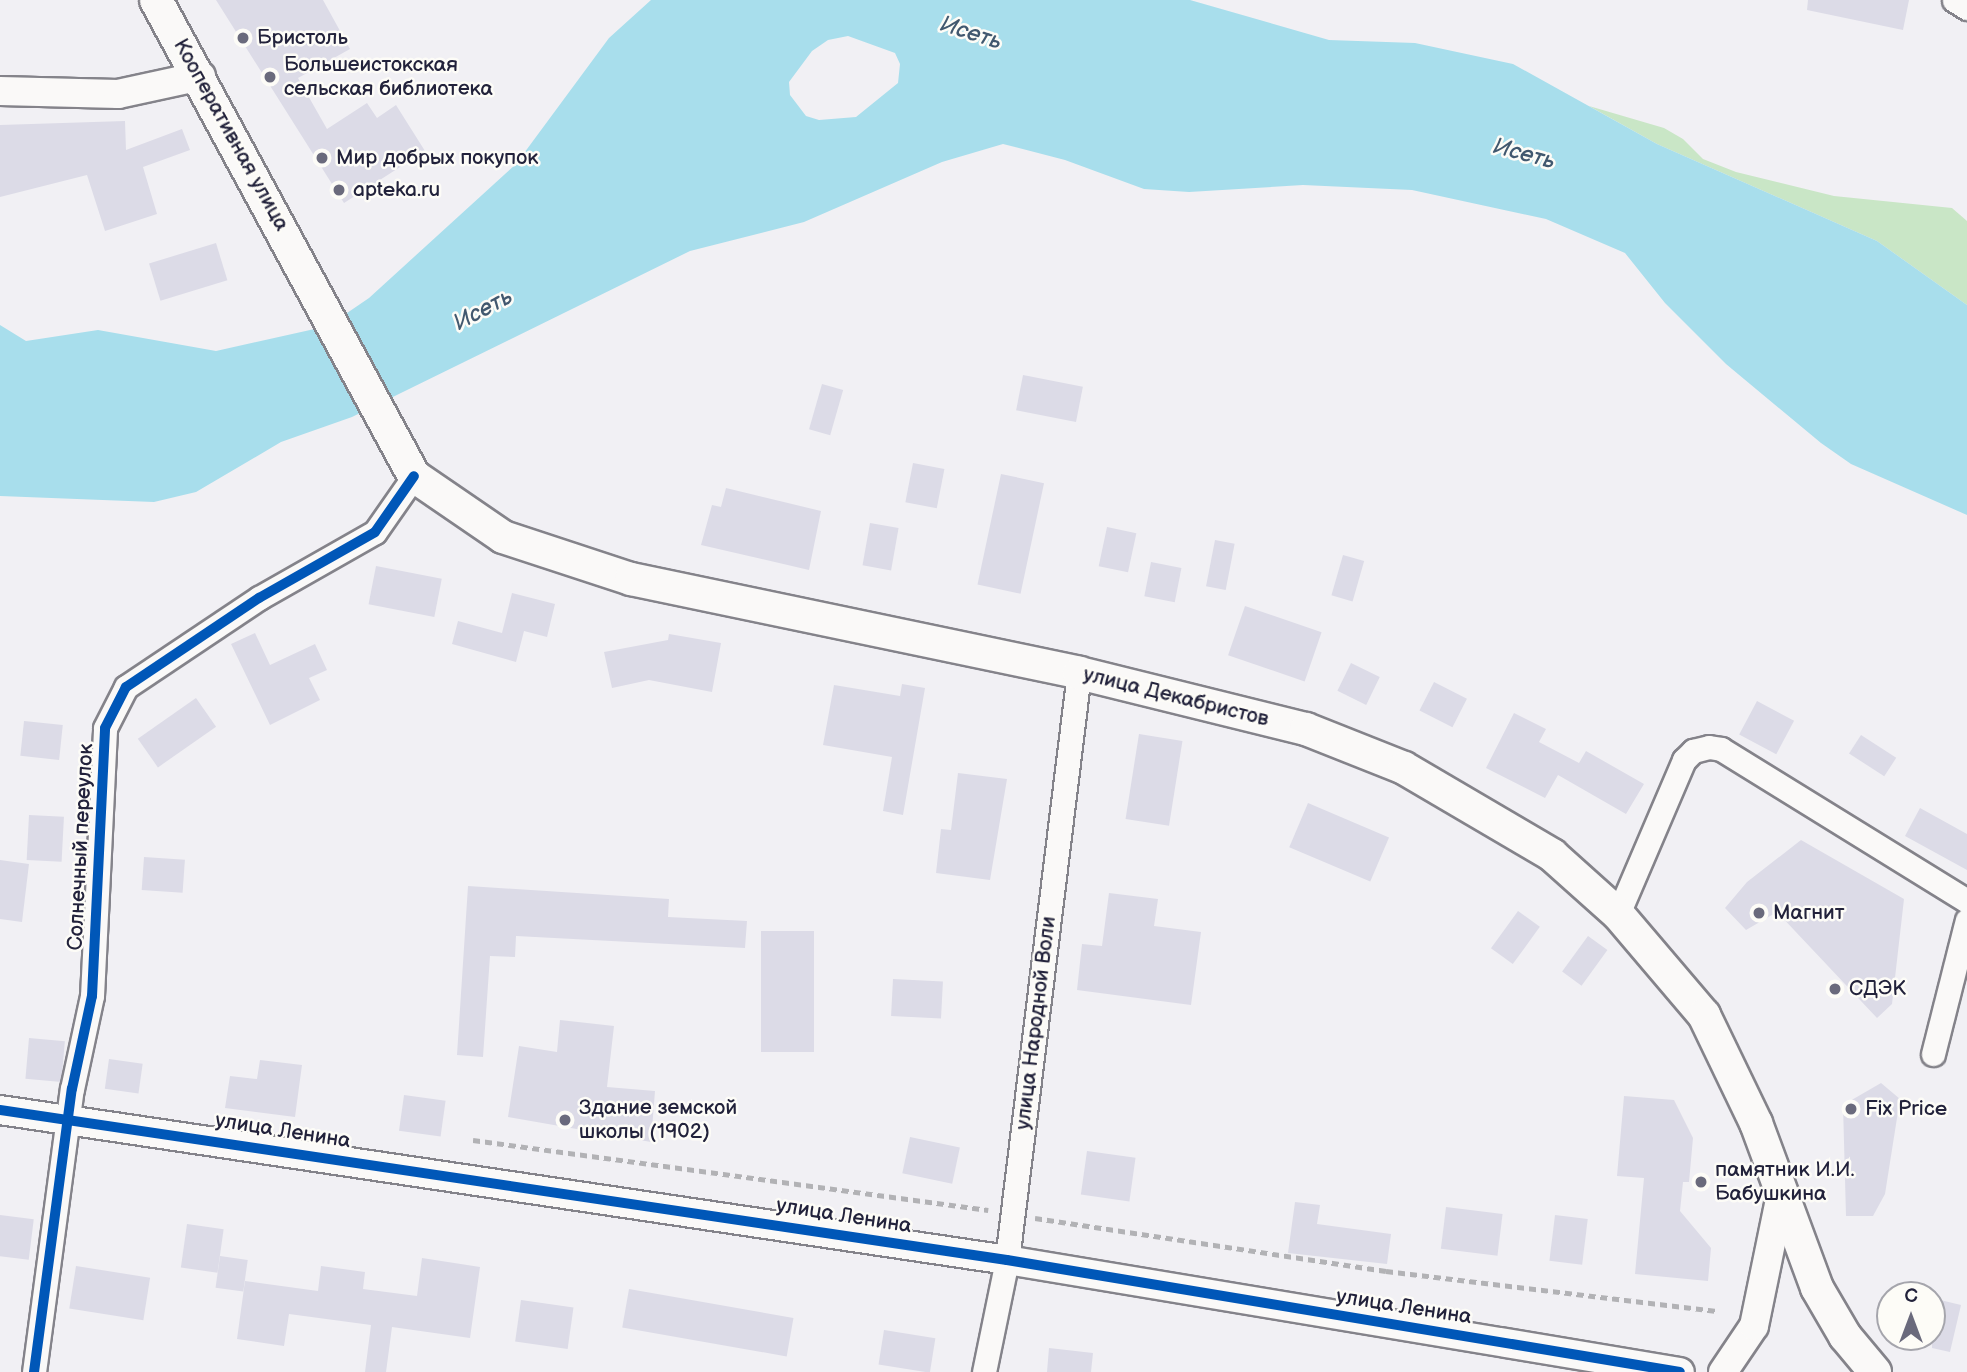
<!DOCTYPE html>
<html>
<head>
<meta charset="utf-8">
<style>
  body { margin:0 }
  #map { position:relative; width:1967px; height:1372px; overflow:hidden; background:#f1f0f4; font-family:"Balsamiq Sans",sans-serif }
  div>[style] { position:absolute }
  [style*='--x'] { left:calc(var(--x)*1px); top:calc(var(--y)*1px); width:calc(var(--w)*1px); rotate:calc(var(--a)*1deg) }
  .green>* { inset:0; background:#c9e6c6 }
  .water>* { inset:0; background:#a8deec }
  .building>* { inset:0; background:#dcdbe7; transform-origin:0 0 }
  .path>* { height:4.5px; margin-top:-2.25px; transform-origin:0; background:repeating-linear-gradient(90deg,#b2b2b5 0 7px,transparent 0 12px) }
  .roads { filter:drop-shadow(2px 0 #84838a) drop-shadow(-2px 0 #84838a) drop-shadow(0 2px #84838a) drop-shadow(0 -2px #84838a) }
  .minor>* { height:23px; margin:-11.5px; padding:0 11.5px; transform-origin:11.5px; border-radius:11.5px; background:#faf9f8 }
  .tertiary>* { height:28px; margin:-14px; padding:0 14px; transform-origin:14px; border-radius:14px; background:#faf9f8 }
  .secondary>* { height:32px; margin:-16px; padding:0 16px; transform-origin:16px; border-radius:16px; background:#faf9f8 }
  .cycleway>* { height:10px; margin:-5px; padding:0 5px; transform-origin:5px; border-radius:5px; background:#0057b8 }
  .dots>* { width:19px; height:19px; translate:-50% -50%; box-sizing:border-box; border:4px solid #fdfcf7; border-radius:50% }
  span { translate:-50% -50%; white-space:nowrap; text-align:center; line-height:1.15; -webkit-text-stroke:5px #fdfcf7; paint-order:stroke }
  .poi-label { font-size:21px; color:#22223b }
  .left { translate:0 -50%; text-align:left }
  .street-label { font-size:21px; color:#22223b }
  .water-label { font-size:23px; color:#41586f; font-style:italic }
  .north { position:absolute; left:1876px; top:1281px; width:70px; height:70px; box-sizing:border-box; background:#fdfcf7; border:2px solid #a5a5ac; border-radius:50%; rotate:0deg; font-size:19px; font-weight:700; line-height:28px; text-align:center; color:#22223b }
  .north::after { content:''; display:block; margin:auto; width:24px; height:32px; background:#6a6a7c; clip-path:polygon(50% 0,100% 100%,50% 72%,0 100%) }
</style>
</head>
<body>
<div id="map">
  <div class="green">
    <i style="clip-path:polygon(1589px 106px,1664px 128px,1683px 139px,1703px 159px,1736px 172px,1834px 196px,1952px 208px,1967px 221px,1967px 305px,1877px 241px,1657px 144px)"></i>
  </div>
  <div class="water">
    <i style="clip-path:polygon(evenodd,651px 0,1190px 0,1329px 40px,1415px 43px,1513px 64px,1657px 144px,1877px 241px,1967px 305px,1967px 515px,1851px 464px,1821px 443px,1726px 364px,1665px 303px,1625px 253px,1546px 219px,1412px 190px,1303px 185px,1189px 192px,1144px 189px,1065px 160px,1003px 144px,942px 162px,804px 222px,690px 251px,352px 417px,281px 442px,196px 492px,154px 502px,0 496px,0 325px,26px 341px,98px 330px,216px 351px,328px 326px,369px 298px,516px 164px,609px 38px,651px 0,848px 36px,895px 53px,900px 64px,898px 83px,856px 117px,819px 120px,806px 116px,790px 95px,789px 82px,812px 51px,828px 40px,848px 36px)"></i>
  </div>
  <div class="building">
    <i style="clip-path:polygon(216px 0,323px 0,350px 49px,298px 78px,327px 129px,367px 103px,377px 118px,396px 105px,425px 151px,344px 203px)"></i>
    <i style="clip-path:polygon(1808px 0,1909px 0,1903px 30px,1807px 10px)"></i>
    <i style="clip-path:polygon(125px 121px,126px 150px,182px 129px,190px 150px,143px 167px,157px 214px,105px 231px,87px 175px,0 197px,0 125px)"></i>
    <i style="left:216px;top:243px;width:39px;height:70px;rotate:73deg"></i>
    <i style="left:1023px;top:375px;width:61px;height:36px;rotate:11deg"></i>
    <i style="left:822px;top:384px;width:22px;height:47px;rotate:16deg"></i>
    <i style="left:913px;top:463px;width:32px;height:40px;rotate:11deg"></i>
    <i style="left:1001px;top:474px;width:44px;height:113px;rotate:12deg"></i>
    <i style="clip-path:polygon(726px 488px,821px 511px,809px 570px,701px 545px,712px 505px,721px 507px)"></i>
    <i style="left:870px;top:523px;width:29px;height:43px;rotate:10deg"></i>
    <i style="left:1107px;top:527px;width:30px;height:40px;rotate:12deg"></i>
    <i style="left:1215px;top:540px;width:20px;height:47px;rotate:11deg"></i>
    <i style="left:1343px;top:555px;width:22px;height:42px;rotate:16deg"></i>
    <i style="left:1151px;top:562px;width:31px;height:35px;rotate:11deg"></i>
    <i style="left:376px;top:566px;width:67px;height:39px;rotate:11deg"></i>
    <i style="clip-path:polygon(512px 593px,555px 604px,547px 637px,524px 631px,516px 662px,452px 644px,458px 621px,502px 633px)"></i>
    <i style="left:1245px;top:606px;width:81px;height:52px;rotate:19deg"></i>
    <i style="clip-path:polygon(255px 633px,270px 665px,315px 644px,327px 670px,309px 678px,320px 700px,270px 725px,231px 644px)"></i>
    <i style="clip-path:polygon(669px 634px,721px 643px,712px 692px,649px 680px,612px 688px,604px 652px,668px 640px)"></i>
    <i style="left:1351px;top:663px;width:32px;height:31px;rotate:26deg"></i>
    <i style="left:1434px;top:682px;width:37px;height:32px;rotate:27deg"></i>
    <i style="clip-path:polygon(902px 684px,925px 688px,903px 815px,883px 811px,892px 757px,823px 745px,834px 685px,900px 696px)"></i>
    <i style="left:196px;top:698px;width:35px;height:71px;rotate:55deg"></i>
    <i style="left:1757px;top:701px;width:42px;height:38px;rotate:28deg"></i>
    <i style="clip-path:polygon(1514px 713px,1546px 729px,1539px 742px,1579px 763px,1586px 751px,1644px 784px,1626px 814px,1558px 775px,1545px 798px,1486px 768px)"></i>
    <i style="left:24px;top:721px;width:39px;height:35px;rotate:6deg"></i>
    <i style="left:1139px;top:734px;width:44px;height:86px;rotate:9deg"></i>
    <i style="left:1861px;top:735px;width:42px;height:22px;rotate:33deg"></i>
    <i style="clip-path:polygon(958px 773px,1007px 779px,990px 880px,936px 873px,941px 829px,951px 830px)"></i>
    <i style="left:1308px;top:803px;width:88px;height:48px;rotate:23deg"></i>
    <i style="clip-path:polygon(1920px 808px,1967px 834px,1967px 870px,1905px 836px)"></i>
    <i style="left:29px;top:815px;width:35px;height:45px;rotate:3deg"></i>
    <i style="clip-path:polygon(1801px 840px,1904px 899px,1892px 1004px,1877px 1018px,1777px 912px,1746px 930px,1725px 908px,1747px 882px)"></i>
    <i style="left:144px;top:857px;width:41px;height:33px;rotate:4deg"></i>
    <i style="clip-path:polygon(0 860px,29px 864px,22px 922px,0 919px)"></i>
    <i style="clip-path:polygon(468px 886px,669px 899px,668px 917px,747px 921px,745px 948px,516px 936px,515px 957px,490px 956px,483px 1057px,457px 1055px)"></i>
    <i style="clip-path:polygon(1109px 893px,1158px 899px,1154px 926px,1201px 932px,1191px 1005px,1077px 990px,1082px 944px,1102px 946px)"></i>
    <i style="left:1518px;top:911px;width:27px;height:46px;rotate:36deg"></i>
    <i style="left:761px;top:931px;width:53px;height:121px"></i>
    <i style="left:1588px;top:936px;width:24px;height:44px;rotate:36deg"></i>
    <i style="left:893px;top:979px;width:50px;height:37px;rotate:3deg"></i>
    <i style="clip-path:polygon(560px 1020px,614px 1026px,607px 1087px,655px 1091px,651px 1142px,508px 1117px,519px 1046px,557px 1052px)"></i>
    <i style="left:29px;top:1038px;width:36px;height:41px;rotate:5deg"></i>
    <i style="left:109px;top:1059px;width:34px;height:30px;rotate:8deg"></i>
    <i style="clip-path:polygon(260px 1060px,302px 1065px,295px 1117px,225px 1108px,230px 1076px,257px 1079px)"></i>
    <i style="clip-path:polygon(1881px 1083px,1900px 1099px,1885px 1194px,1873px 1216px,1846px 1216px,1843px 1105px)"></i>
    <i style="left:404px;top:1095px;width:42px;height:36px;rotate:8deg"></i>
    <i style="clip-path:polygon(1624px 1096px,1674px 1100px,1693px 1138px,1689px 1182px,1683px 1182px,1680px 1211px,1711px 1248px,1708px 1281px,1635px 1274px,1644px 1178px,1617px 1176px)"></i>
    <i style="left:910px;top:1137px;width:51px;height:37px;rotate:12deg"></i>
    <i style="left:1087px;top:1151px;width:49px;height:44px;rotate:8deg"></i>
    <i style="clip-path:polygon(1295px 1202px,1320px 1205px,1317px 1224px,1391px 1234px,1387px 1264px,1288px 1253px)"></i>
    <i style="left:1446px;top:1207px;width:57px;height:42px;rotate:7deg"></i>
    <i style="left:0;top:1215px;width:34px;height:41px;rotate:7deg"></i>
    <i style="left:1555px;top:1215px;width:33px;height:46px;rotate:7deg"></i>
    <i style="left:187px;top:1224px;width:37px;height:44px;rotate:8deg"></i>
    <i style="left:220px;top:1256px;width:28px;height:32px;rotate:8deg"></i>
    <i style="clip-path:polygon(422px 1258px,480px 1267px,470px 1338px,392px 1327px,386px 1372px,365px 1372px,371px 1325px,289px 1314px,284px 1346px,237px 1339px,245px 1281px,318px 1291px,321px 1266px,365px 1272px,363px 1289px,417px 1296px)"></i>
    <i style="left:76px;top:1266px;width:75px;height:43px;rotate:9deg"></i>
    <i style="left:629px;top:1289px;width:167px;height:39px;rotate:10deg"></i>
    <i style="clip-path:polygon(1932px 1298px,1961px 1305px,1950px 1352px,1932px 1348px)"></i>
    <i style="left:521px;top:1300px;width:53px;height:42px;rotate:8deg"></i>
    <i style="left:884px;top:1330px;width:52px;height:35px;rotate:9deg"></i>
    <i style="clip-path:polygon(1049px 1348px,1093px 1353px,1091px 1372px,1047px 1372px)"></i>
  </div>
  <div class="path">
    <i style="--x:473;--y:1140;--w:520;--a:7.74"></i>
    <i style="--x:1035;--y:1218;--w:355;--a:8.6"></i>
    <i style="--x:1386;--y:1271;--w:333;--a:6.9"></i>
  </div>
  <div class="roads">
    <div class="minor">
      <i style="--x:1954;--y:0;--w:15;--a:32"></i>
      <i style="--x:1618;--y:914;--w:168;--a:-66.8"></i>
      <i style="--x:1684;--y:760;--w:13;--a:-45"></i>
      <i style="--x:1693;--y:751;--w:16;--a:-14"></i>
      <i style="--x:1709;--y:747;--w:12;--a:9"></i>
      <i style="--x:1721;--y:749;--w:289;--a:31.7"></i>
      <i style="--x:1933;--y:1054;--w:138;--a:-75.8"></i>
      <i style="--x:34;--y:1372;--w:286;--a:-82.4"></i>
      <i style="--x:72;--y:1089;--w:95;--a:-77.9"></i>
      <i style="--x:92;--y:996;--w:268;--a:-87.2"></i>
      <i style="--x:105;--y:728;--w:46;--a:-62.9"></i>
      <i style="--x:126;--y:687;--w:160;--a:-33.8"></i>
      <i style="--x:259;--y:598;--w:133;--a:-29.6"></i>
      <i style="--x:375;--y:532;--w:68;--a:-55.1"></i>
      <i style="--x:984;--y:1372;--w:114;--a:-78.4"></i>
      <i style="--x:1007;--y:1260;--w:591;--a:-83.01"></i>
    </div>
    <div class="tertiary">
      <i style="--x:0;--y:91;--w:118;--a:1.5"></i>
      <i style="--x:118;--y:94;--w:85;--a:-12.2"></i>
      <i style="--x:0;--y:1110;--w:1018;--a:8.47"></i>
      <i style="--x:1007;--y:1260;--w:682;--a:9.45"></i>
      <i style="--x:1723;--y:1372;--w:55;--a:-56"></i>
      <i style="--x:1754;--y:1326;--w:135;--a:-78.4"></i>
    </div>
    <div class="secondary">
      <i style="--x:156;--y:0;--w:541;--a:61.54"></i>
      <i style="--x:414;--y:476;--w:108;--a:34.4"></i>
      <i style="--x:503;--y:537;--w:135;--a:18.2"></i>
      <i style="--x:631;--y:579;--w:458;--a:11.8"></i>
      <i style="--x:1079;--y:673;--w:234;--a:13.9"></i>
      <i style="--x:1306;--y:729;--w:105;--a:21.7"></i>
      <i style="--x:1404;--y:768;--w:172;--a:30.4"></i>
      <i style="--x:1552;--y:855;--w:89;--a:41.8"></i>
      <i style="--x:1618;--y:914;--w:133;--a:49.6"></i>
      <i style="--x:1704;--y:1015;--w:120;--a:64.3"></i>
      <i style="--x:1756;--y:1123;--w:176;--a:69.7"></i>
      <i style="--x:1817;--y:1288;--w:56;--a:59.7"></i>
      <i style="--x:1845;--y:1336;--w:47;--a:50.2"></i>
    </div>
  </div>
  <div class="cycleway">
    <i style="--x:0;--y:1110;--w:1018;--a:8.47"></i>
    <i style="--x:1007;--y:1260;--w:682;--a:9.45"></i>
    <i style="--x:34;--y:1372;--w:286;--a:-82.4"></i>
    <i style="--x:72;--y:1089;--w:95;--a:-77.9"></i>
    <i style="--x:92;--y:996;--w:268;--a:-87.2"></i>
    <i style="--x:105;--y:728;--w:46;--a:-62.9"></i>
    <i style="--x:126;--y:687;--w:160;--a:-33.8"></i>
    <i style="--x:259;--y:598;--w:133;--a:-29.6"></i>
    <i style="--x:375;--y:532;--w:68;--a:-55.1"></i>
  </div>
  <div class="dots">
    <i style="left:243px;top:38px;background:#6a6a7c"></i>
    <i style="left:270px;top:77px;background:#6a6a7c"></i>
    <i style="left:322px;top:158px;background:#6a6a7c"></i>
    <i style="left:339px;top:190px;background:#6a6a7c"></i>
    <i style="left:1759px;top:913px;background:#6a6a7c"></i>
    <i style="left:1835px;top:989px;background:#6a6a7c"></i>
    <i style="left:1851px;top:1109px;background:#6a6a7c"></i>
    <i style="left:565px;top:1120px;background:#6a6a7c"></i>
    <i style="left:1701px;top:1182px;background:#6a6a7c"></i>
  </div>
  <div class="poi-label">
    <span class="left" style="left:257px;top:38px">Бристоль</span>
    <span class="left" style="left:284px;top:77px">Большеистокская<br>сельская библиотека</span>
    <span class="left" style="left:336px;top:158px">Мир добрых покупок</span>
    <span class="left" style="left:353px;top:190px">apteka.ru</span>
    <span class="left" style="left:1773px;top:913px">Магнит</span>
    <span class="left" style="left:1849px;top:989px">СДЭК</span>
    <span class="left" style="left:579px;top:1120px">Здание земской<br>школы (1902)</span>
    <span class="left" style="left:1865px;top:1109px">Fix Price</span>
    <span class="left" style="left:1715px;top:1182px">памятник И.И.<br>Бабушкина</span>
  </div>
  <div class="street-label">
    <span style="left:231px;top:135px;rotate:61deg">Кооперативная улица</span>
    <span style="left:1176px;top:697px;rotate:14deg">улица Декабристов</span>
    <span style="left:81px;top:847px;rotate:-87deg">Солнечный переулок</span>
    <span style="left:1036px;top:1023px;rotate:-83deg">улица Народной Воли</span>
    <span style="left:283px;top:1131px;rotate:9deg">улица Ленина</span>
    <span style="left:844px;top:1216px;rotate:9deg">улица Ленина</span>
    <span style="left:1404px;top:1307px;rotate:9deg">улица Ленина</span>
  </div>
  <div class="water-label">
    <span style="left:971px;top:33px;rotate:18deg">Исеть</span>
    <span style="left:1524px;top:154px;rotate:15deg">Исеть</span>
    <span style="left:483px;top:310px;rotate:-28deg">Исеть</span>
  </div>
  <div class="north">С</div>
</div>
</body>
</html>
